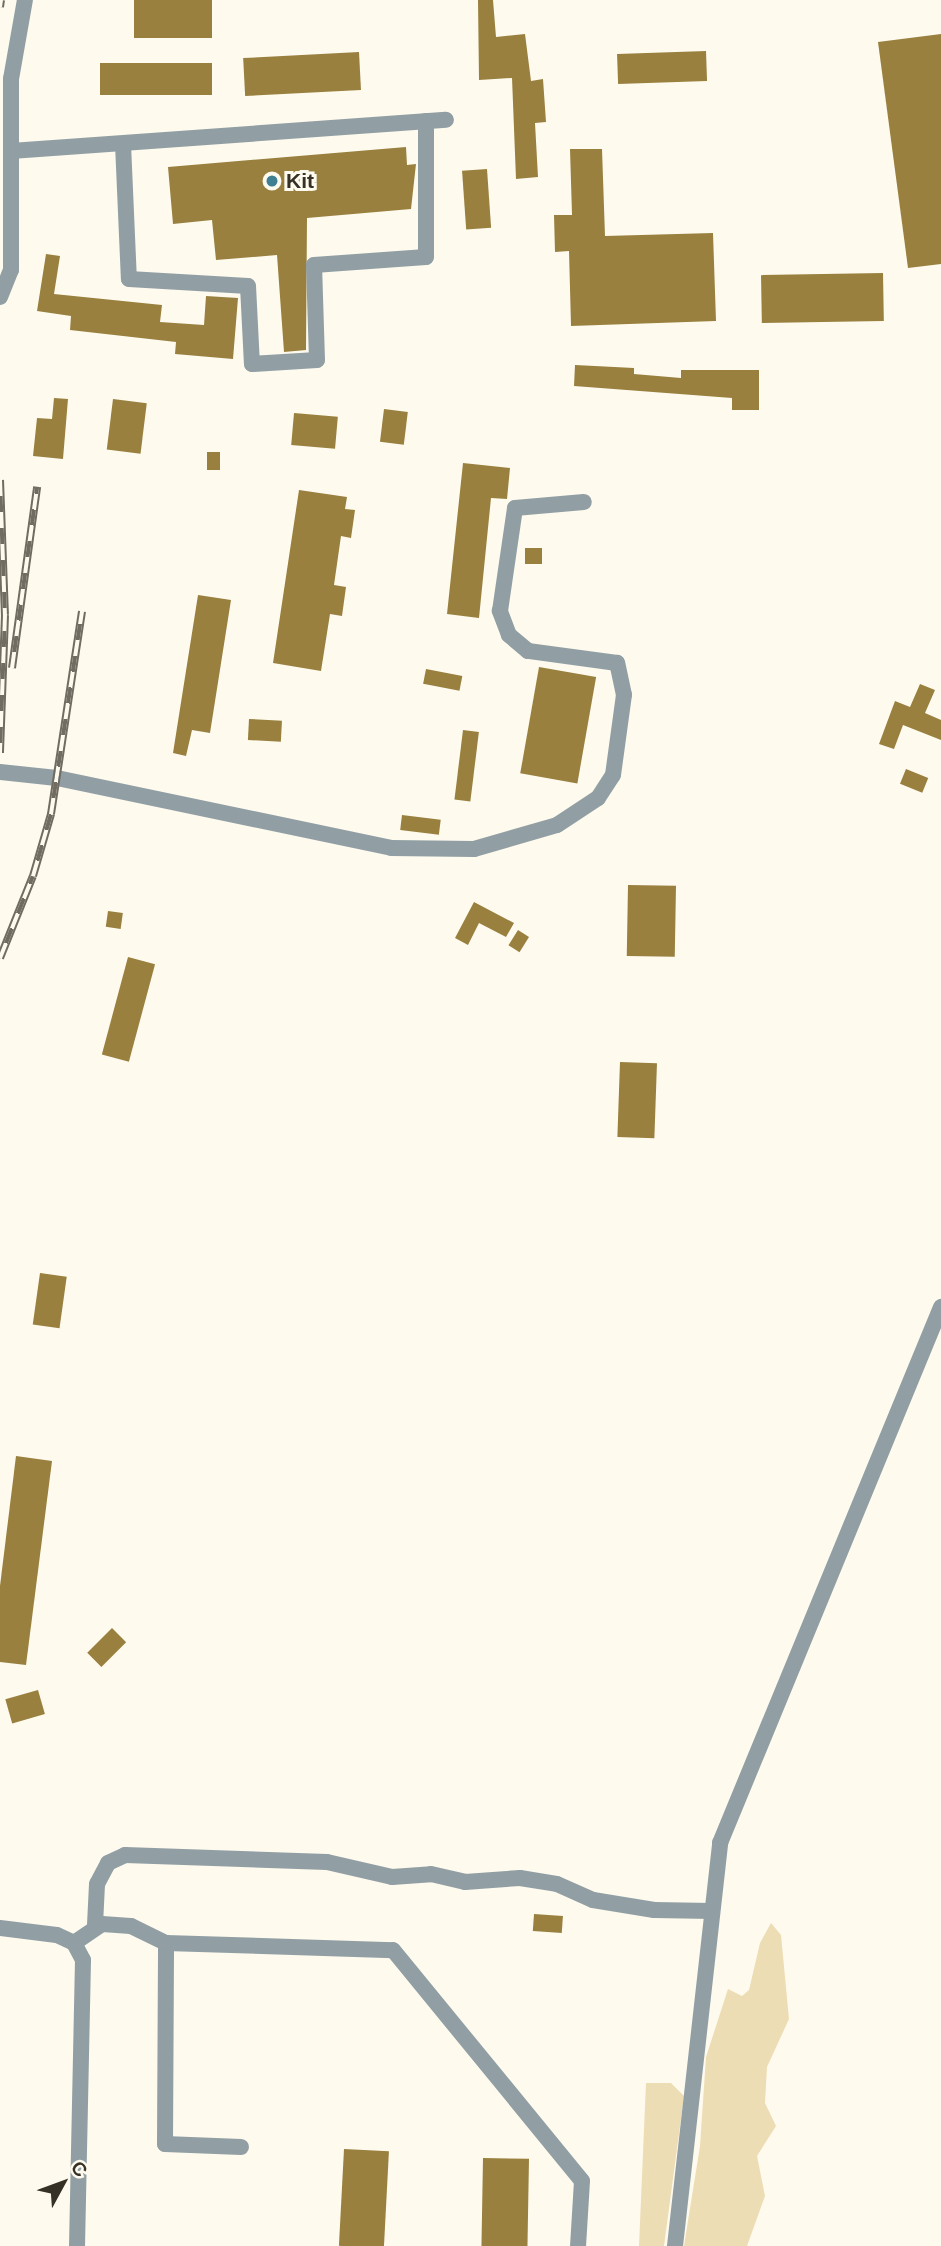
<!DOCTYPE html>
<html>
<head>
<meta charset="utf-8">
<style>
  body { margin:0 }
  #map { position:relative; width:941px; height:2246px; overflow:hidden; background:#fefaee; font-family:Arial,sans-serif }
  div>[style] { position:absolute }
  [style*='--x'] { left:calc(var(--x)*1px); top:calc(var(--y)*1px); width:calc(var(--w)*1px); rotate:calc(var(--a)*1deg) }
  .green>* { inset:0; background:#edddb5 }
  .building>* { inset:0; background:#99803f; transform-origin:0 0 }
  .minor>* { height:16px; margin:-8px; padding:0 8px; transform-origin:8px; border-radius:8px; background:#919fa4 }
  .rail>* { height:8px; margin-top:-4px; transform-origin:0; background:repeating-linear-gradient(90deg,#fefaee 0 16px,#716c61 0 32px); box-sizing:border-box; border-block:2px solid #716c61 }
  .dots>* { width:19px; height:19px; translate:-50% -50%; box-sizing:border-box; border:4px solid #fefaee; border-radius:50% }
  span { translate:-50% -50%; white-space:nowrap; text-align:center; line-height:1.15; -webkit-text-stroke:6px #fefaee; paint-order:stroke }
  .poi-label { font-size:21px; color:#363126; font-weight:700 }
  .left { translate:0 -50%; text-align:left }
  .north { position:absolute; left:28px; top:2148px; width:70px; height:70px; -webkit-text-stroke:5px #fefaee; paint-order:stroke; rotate:49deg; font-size:19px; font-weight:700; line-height:28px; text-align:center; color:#363126 }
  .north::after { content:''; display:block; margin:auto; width:24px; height:32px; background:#363126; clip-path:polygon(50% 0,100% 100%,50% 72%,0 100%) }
</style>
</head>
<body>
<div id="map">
  <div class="green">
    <i style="clip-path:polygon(771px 1923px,781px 1935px,789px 2019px,767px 2067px,765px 2103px,776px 2126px,757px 2156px,765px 2196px,747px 2246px,684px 2246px,700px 2146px,706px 2057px,728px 1989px,742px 1996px,749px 1990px,760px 1943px)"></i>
    <i style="clip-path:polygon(646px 2083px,671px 2083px,684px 2096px,664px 2246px,639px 2246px)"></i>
  </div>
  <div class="building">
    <i style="left:134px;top:0;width:78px;height:38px"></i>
    <i style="clip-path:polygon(478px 0,493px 0,496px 37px,525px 34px,531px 81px,543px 79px,546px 122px,535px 123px,538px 177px,516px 179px,512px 78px,479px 80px)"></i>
    <i style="clip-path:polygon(941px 34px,941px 264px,908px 268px,878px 42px)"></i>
    <i style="left:706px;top:51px;width:30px;height:89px;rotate:88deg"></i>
    <i style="left:359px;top:52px;width:38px;height:116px;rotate:87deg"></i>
    <i style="left:212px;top:63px;width:32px;height:112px;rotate:90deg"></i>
    <i style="clip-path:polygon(406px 147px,407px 165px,416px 164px,411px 209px,307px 218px,306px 350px,284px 352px,277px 255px,216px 260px,212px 220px,173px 224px,168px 167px)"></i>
    <i style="clip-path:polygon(570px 149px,602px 149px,605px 236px,713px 233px,716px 321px,571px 326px,569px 251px,555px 252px,554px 215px,572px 215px)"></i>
    <i style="left:487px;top:169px;width:59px;height:25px;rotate:86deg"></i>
    <i style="clip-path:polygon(46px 254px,60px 256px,54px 294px,162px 305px,160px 322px,204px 325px,206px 296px,238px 298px,233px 359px,175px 354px,176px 342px,70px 330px,71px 316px,37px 311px)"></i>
    <i style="left:883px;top:273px;width:48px;height:122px;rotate:89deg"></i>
    <i style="clip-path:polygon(575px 365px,634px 368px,634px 374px,681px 378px,681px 370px,759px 370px,759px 410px,732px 410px,732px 398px,574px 386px)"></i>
    <i style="clip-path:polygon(54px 398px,68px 399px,63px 459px,33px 456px,37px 418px,52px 419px)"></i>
    <i style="left:113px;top:399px;width:34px;height:51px;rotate:7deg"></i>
    <i style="left:384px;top:409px;width:24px;height:33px;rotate:7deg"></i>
    <i style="left:294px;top:413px;width:44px;height:32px;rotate:5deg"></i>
    <i style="left:207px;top:452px;width:13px;height:18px"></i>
    <i style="clip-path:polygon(463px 463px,510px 468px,507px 499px,491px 498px,479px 618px,447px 614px)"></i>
    <i style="clip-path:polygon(299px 490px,347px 497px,345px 509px,355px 510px,351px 538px,341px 536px,334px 585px,346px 587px,342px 616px,330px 614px,321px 671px,273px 663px)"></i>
    <i style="left:525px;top:548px;width:17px;height:16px"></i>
    <i style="clip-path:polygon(198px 595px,231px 600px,210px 733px,192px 730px,186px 756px,173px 753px)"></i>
    <i style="left:539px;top:667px;width:58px;height:108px;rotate:10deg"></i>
    <i style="left:426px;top:669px;width:37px;height:15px;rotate:11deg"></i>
    <i style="clip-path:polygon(920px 684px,935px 690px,925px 713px,941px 720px,941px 740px,903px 725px,894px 749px,879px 744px,895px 701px,910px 707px)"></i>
    <i style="left:249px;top:719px;width:33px;height:21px;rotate:3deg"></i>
    <i style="left:463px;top:730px;width:16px;height:70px;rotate:7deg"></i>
    <i style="left:906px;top:769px;width:24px;height:16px;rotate:22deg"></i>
    <i style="left:402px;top:815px;width:39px;height:15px;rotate:7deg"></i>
    <i style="left:628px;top:885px;width:48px;height:71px;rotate:1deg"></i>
    <i style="clip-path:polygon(474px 902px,514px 923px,506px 937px,479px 923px,468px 945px,455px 938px)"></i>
    <i style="left:108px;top:911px;width:15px;height:16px;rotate:8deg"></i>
    <i style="left:518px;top:930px;width:13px;height:18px;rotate:32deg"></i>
    <i style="left:128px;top:957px;width:28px;height:101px;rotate:15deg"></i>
    <i style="left:620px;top:1062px;width:37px;height:75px;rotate:2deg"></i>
    <i style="left:40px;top:1273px;width:27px;height:52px;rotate:8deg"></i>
    <i style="clip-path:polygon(16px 1456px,52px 1461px,26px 1665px,0 1662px,0 1586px)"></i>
    <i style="left:112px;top:1628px;width:20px;height:35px;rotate:45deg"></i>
    <i style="left:38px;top:1690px;width:25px;height:34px;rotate:74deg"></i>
    <i style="left:534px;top:1914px;width:29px;height:17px;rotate:4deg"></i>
    <i style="left:344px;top:2149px;width:45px;height:97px;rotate:3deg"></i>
    <i style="left:483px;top:2158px;width:46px;height:88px;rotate:1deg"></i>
  </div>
  <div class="minor">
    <i style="--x:123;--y:144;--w:135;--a:87.5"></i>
    <i style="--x:129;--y:279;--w:119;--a:3.4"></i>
    <i style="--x:248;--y:286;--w:78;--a:87.1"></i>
    <i style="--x:252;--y:364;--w:65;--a:-3.5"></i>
    <i style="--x:317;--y:360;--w:95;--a:-91.8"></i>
    <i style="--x:314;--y:265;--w:112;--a:-4.1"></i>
    <i style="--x:426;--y:257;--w:136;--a:-90"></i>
    <i style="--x:11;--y:151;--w:436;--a:-4.1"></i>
    <i style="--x:0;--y:297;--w:29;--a:-68"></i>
    <i style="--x:11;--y:270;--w:191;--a:-90"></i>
    <i style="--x:11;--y:79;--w:80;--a:-80"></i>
    <i style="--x:0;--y:772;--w:57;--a:6"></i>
    <i style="--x:57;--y:778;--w:341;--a:11.8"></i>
    <i style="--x:391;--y:848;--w:83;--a:0.7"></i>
    <i style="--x:474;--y:849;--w:86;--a:-16.1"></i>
    <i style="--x:557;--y:825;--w:49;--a:-33.4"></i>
    <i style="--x:598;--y:798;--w:27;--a:-57"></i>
    <i style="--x:613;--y:775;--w:81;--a:-82.2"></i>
    <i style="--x:624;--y:695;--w:33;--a:-102"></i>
    <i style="--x:617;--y:663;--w:90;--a:-172.3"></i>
    <i style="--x:528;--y:651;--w:25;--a:-140"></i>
    <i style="--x:509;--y:635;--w:26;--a:-111"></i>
    <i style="--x:500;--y:611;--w:104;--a:-81.7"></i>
    <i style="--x:515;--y:508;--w:69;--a:-5"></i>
    <i style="--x:95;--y:1925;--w:41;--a:-87.2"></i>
    <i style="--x:97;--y:1884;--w:24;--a:-62"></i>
    <i style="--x:108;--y:1863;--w:19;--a:-25"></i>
    <i style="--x:125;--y:1855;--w:202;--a:2"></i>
    <i style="--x:327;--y:1862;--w:67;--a:13"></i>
    <i style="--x:392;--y:1877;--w:39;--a:-4"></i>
    <i style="--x:431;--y:1874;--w:35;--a:13"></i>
    <i style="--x:465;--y:1882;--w:55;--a:-4.2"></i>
    <i style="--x:520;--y:1878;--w:37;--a:9"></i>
    <i style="--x:557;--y:1884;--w:39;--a:24"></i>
    <i style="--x:593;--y:1900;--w:62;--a:9.3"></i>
    <i style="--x:654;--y:1910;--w:58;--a:1"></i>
    <i style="--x:0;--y:1928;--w:57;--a:7"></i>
    <i style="--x:57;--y:1935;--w:19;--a:25"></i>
    <i style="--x:74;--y:1943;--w:19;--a:62"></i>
    <i style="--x:83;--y:1960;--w:286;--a:91.2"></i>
    <i style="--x:74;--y:1943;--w:34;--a:-34"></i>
    <i style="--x:102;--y:1924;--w:29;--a:4"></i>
    <i style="--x:131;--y:1926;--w:39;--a:26"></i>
    <i style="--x:241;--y:2147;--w:76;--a:-177.7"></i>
    <i style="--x:165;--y:2144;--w:201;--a:-89.7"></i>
    <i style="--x:166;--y:1943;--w:227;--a:1.8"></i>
    <i style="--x:393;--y:1950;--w:298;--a:50.7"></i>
    <i style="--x:582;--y:2181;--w:65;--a:93.5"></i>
    <i style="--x:675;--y:2246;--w:406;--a:-83.6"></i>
    <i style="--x:720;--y:1843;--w:580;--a:-67.59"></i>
  </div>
  <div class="rail">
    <i style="--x:0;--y:7;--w:7;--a:-82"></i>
    <i style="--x:0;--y:480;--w:135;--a:87.9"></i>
    <i style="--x:5;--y:615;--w:138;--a:92.1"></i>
    <i style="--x:12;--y:668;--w:183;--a:-82.1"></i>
    <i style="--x:0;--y:958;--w:88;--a:-68.1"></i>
    <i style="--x:33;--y:876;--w:65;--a:-73.8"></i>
    <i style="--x:51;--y:814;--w:205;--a:-81.3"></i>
  </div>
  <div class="dots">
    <i style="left:272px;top:181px;background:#3f7f93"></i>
  </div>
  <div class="poi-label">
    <span class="left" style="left:286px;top:181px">Kit</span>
  </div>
  <div class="north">С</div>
</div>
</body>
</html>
